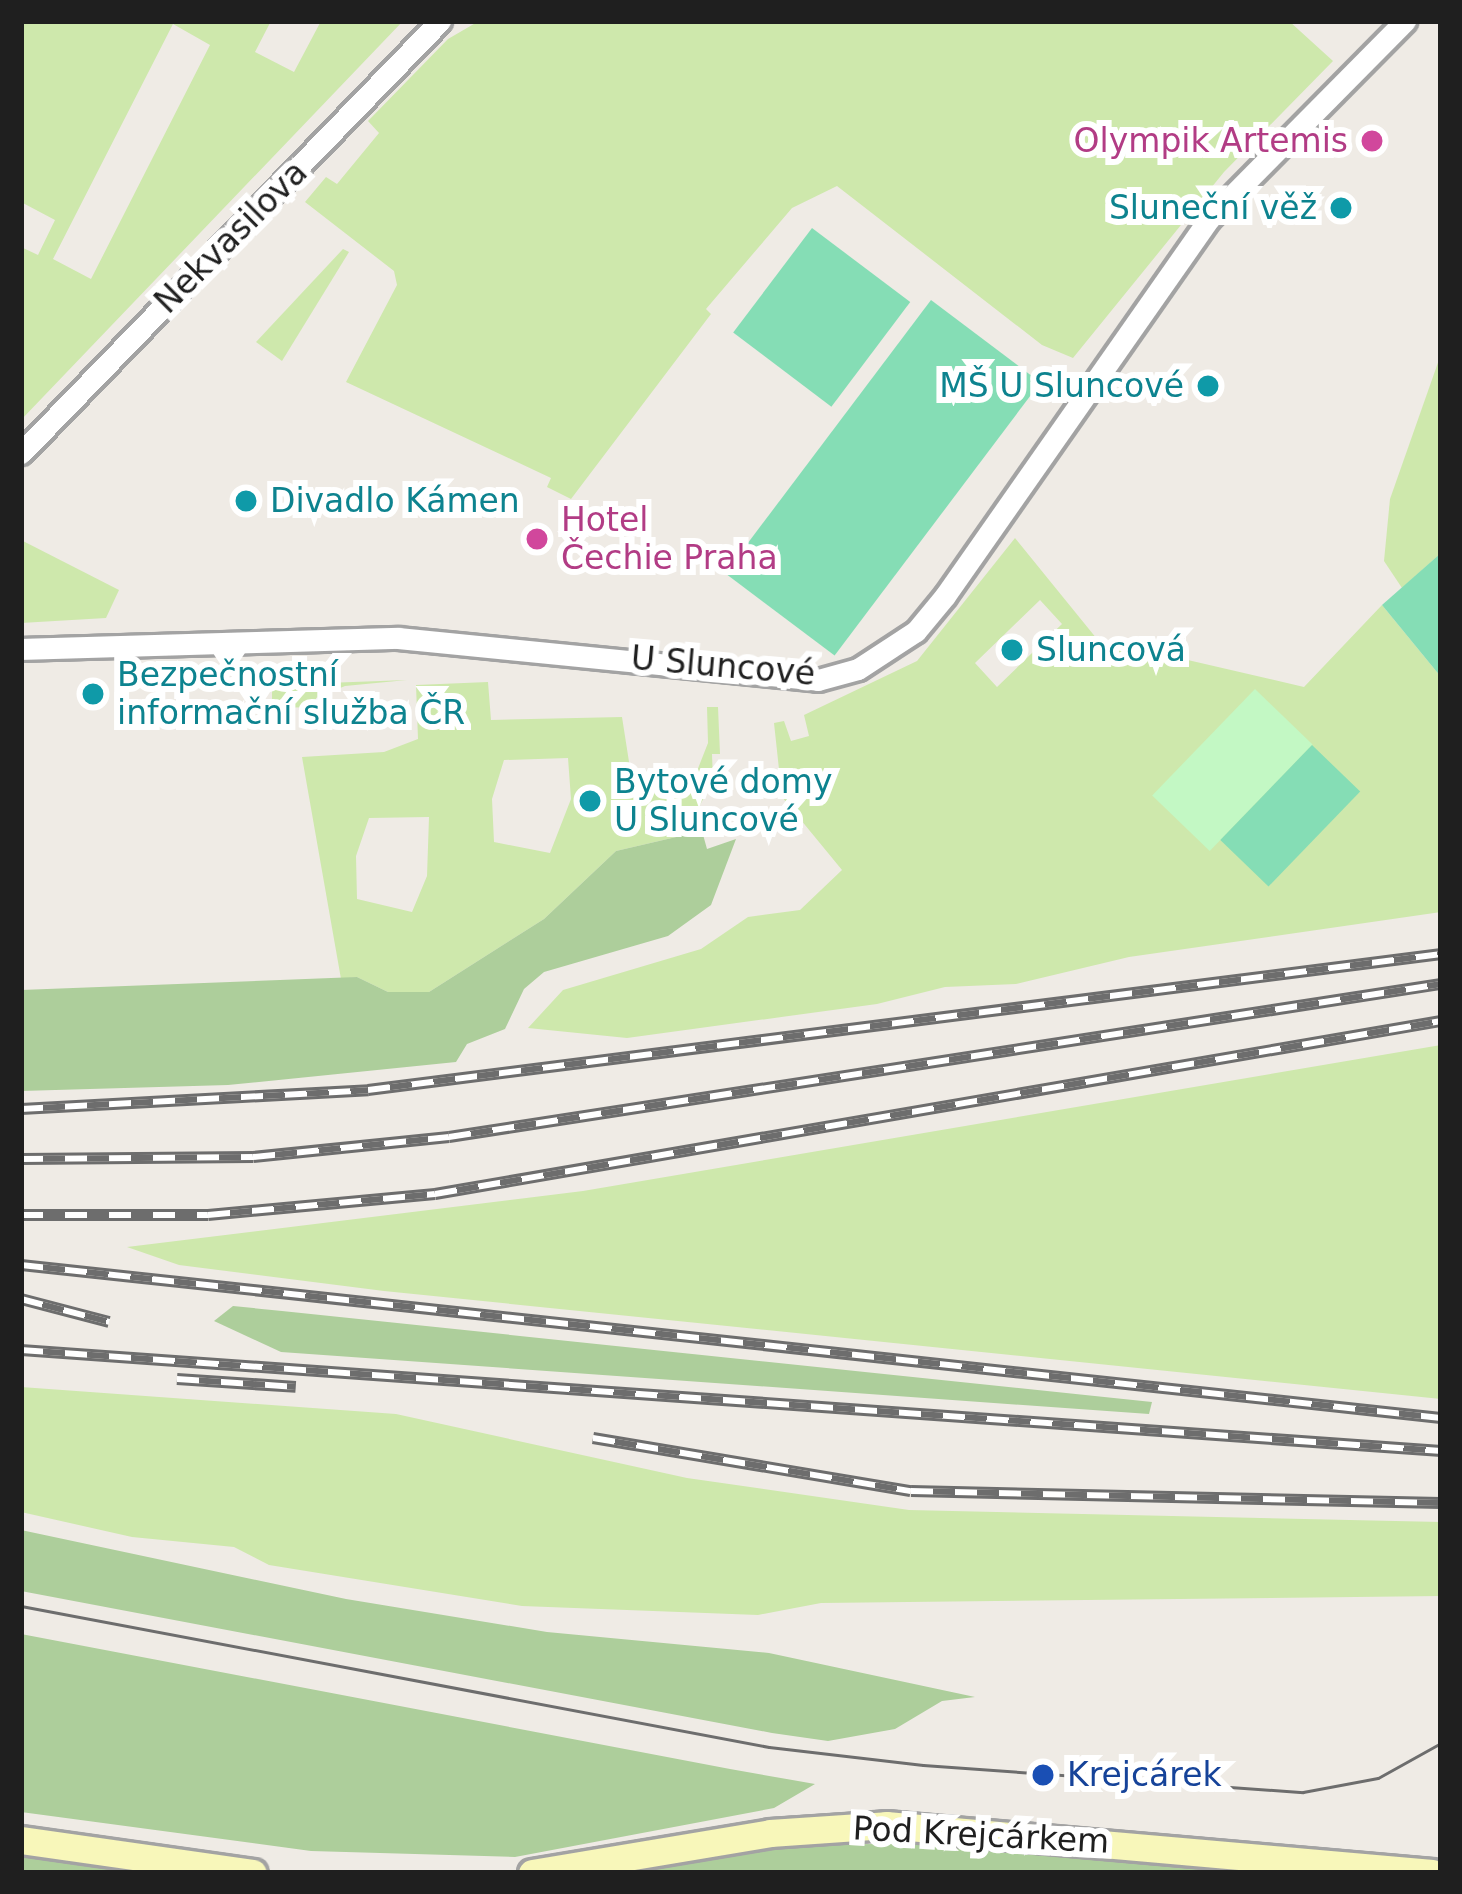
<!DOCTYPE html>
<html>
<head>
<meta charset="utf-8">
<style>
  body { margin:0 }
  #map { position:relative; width:1462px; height:1894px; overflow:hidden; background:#efebe5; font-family:"DejaVu Sans",sans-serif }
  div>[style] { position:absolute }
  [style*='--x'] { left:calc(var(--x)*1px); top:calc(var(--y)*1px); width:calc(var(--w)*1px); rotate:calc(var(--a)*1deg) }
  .grass>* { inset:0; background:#cee8ac }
  .forest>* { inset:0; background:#adce9b }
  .park>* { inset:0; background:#c3f8c4; transform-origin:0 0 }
  .pitch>* { inset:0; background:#85ddb5; transform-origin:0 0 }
  .roads { filter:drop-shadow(3px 0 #a3a3a3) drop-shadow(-3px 0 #a3a3a3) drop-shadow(0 3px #a3a3a3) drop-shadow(0 -3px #a3a3a3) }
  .street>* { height:21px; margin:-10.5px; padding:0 10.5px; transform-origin:10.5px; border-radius:10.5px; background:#fff }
  .secondary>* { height:27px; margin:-13.5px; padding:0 13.5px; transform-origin:13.5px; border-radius:13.5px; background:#f8f7ba }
  .tram>* { height:3px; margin:-1.5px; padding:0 1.5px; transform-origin:1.5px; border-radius:1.5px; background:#6d6d6d }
  .rail>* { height:12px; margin-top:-6px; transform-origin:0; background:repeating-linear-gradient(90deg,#fff 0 22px,#6d6d6d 0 44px); box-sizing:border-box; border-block:3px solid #6d6d6d }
  .dots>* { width:33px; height:33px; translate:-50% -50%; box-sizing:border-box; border:6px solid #fff; border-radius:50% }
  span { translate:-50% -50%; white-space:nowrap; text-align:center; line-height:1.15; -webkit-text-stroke:12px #fff; paint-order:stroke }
  .hotel-label { font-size:33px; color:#b23c85 }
  .right { translate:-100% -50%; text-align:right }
  .left { translate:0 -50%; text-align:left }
  .culture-label { font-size:33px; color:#0d838f }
  .street-label { font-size:33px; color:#1f1f1f }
  .transit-label { font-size:33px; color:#164399 }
  .frame { position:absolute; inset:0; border:24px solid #1f1f1f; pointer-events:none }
</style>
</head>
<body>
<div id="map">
  <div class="grass">
    <i style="clip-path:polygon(evenodd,21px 21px,271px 21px,255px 52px,294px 72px,321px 21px,403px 21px,21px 420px,21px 247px,38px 255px,55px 220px,21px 202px,21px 21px,173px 24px,210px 45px,91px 279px,53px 259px,173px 24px)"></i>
    <i style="clip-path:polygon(479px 21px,1289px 21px,1333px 61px,1224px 172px,1073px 358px,1042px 345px,837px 186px,792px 208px,706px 309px,711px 314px,571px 499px,547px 487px,551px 478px,346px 382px,397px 285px,394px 271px,305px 202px,326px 177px,337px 184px,379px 133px,368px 121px,448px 39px)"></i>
    <i style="clip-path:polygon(343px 249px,349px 252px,282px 361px,256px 342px)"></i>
    <i style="clip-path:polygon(1441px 354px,1441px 553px,1402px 588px,1384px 561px,1390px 499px)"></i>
    <i style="clip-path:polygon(evenodd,1015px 538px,1097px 639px,1304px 687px,1382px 605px,1441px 677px,1441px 912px,1129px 957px,1016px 984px,945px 987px,877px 1004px,627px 1038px,528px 1028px,563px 990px,701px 949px,748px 917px,800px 910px,842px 870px,782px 797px,774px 723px,784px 721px,791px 741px,809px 736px,804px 715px,917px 661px,1015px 538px,1040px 600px,1062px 624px,997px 687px,975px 663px,1040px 600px)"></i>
    <i style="clip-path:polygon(21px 540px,119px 590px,106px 618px,21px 623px)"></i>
    <i style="clip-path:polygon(407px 680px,345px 686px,316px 698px,316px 707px,272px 708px,272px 685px)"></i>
    <i style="clip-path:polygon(evenodd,488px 682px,491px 720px,622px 717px,632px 781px,688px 794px,708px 743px,707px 707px,718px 707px,720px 754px,712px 754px,713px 782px,697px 810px,702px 831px,616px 851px,544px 919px,429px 992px,388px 992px,357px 977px,341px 979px,302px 757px,384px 752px,418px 739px,416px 685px,488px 682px,568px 758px,571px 799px,550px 853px,494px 842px,492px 799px,504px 760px,568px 758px,488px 682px,429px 817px,427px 876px,412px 912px,357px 899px,356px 856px,369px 818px,429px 817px)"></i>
    <i style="clip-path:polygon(1441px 1045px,1441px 1399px,384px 1291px,179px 1265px,127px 1247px,583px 1191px)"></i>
    <i style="clip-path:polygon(21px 1387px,396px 1414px,687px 1478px,909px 1510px,1441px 1522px,1441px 1596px,821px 1603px,758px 1615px,522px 1606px,269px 1565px,234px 1547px,132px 1537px,21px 1512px)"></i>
  </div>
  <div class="forest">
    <i style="clip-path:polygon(702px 831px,707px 849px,736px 839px,711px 905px,668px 936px,544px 972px,524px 989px,505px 1029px,467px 1044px,456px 1062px,228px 1085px,21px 1091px,21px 990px,357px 977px,388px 992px,429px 992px,544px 919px,616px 851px)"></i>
    <i style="clip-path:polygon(233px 1306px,282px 1311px,1152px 1402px,1149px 1414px,281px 1352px,214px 1321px)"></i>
    <i style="clip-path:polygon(21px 1530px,346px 1599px,547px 1632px,769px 1653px,975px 1697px,942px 1701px,895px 1729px,828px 1741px,772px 1733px,21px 1591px)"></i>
    <i style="clip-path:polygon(21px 1634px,730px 1769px,815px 1784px,774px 1808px,515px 1857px,311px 1851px,21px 1812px)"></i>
    <i style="clip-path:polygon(960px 1843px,1228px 1870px,636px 1873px,788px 1845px)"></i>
    <i style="clip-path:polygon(21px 1853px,126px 1870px,147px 1873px,21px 1873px)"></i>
  </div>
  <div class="park">
    <i style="left:1255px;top:689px;width:80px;height:148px;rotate:44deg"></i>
  </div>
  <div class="pitch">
    <i style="left:812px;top:228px;width:123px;height:131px;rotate:37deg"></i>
    <i style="left:931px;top:300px;width:137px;height:342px;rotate:37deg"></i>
    <i style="clip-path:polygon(1441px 553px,1441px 677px,1382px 605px)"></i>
    <i style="left:1312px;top:745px;width:67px;height:132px;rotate:44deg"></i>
  </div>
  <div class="roads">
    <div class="street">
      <i style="--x:21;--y:453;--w:602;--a:-45.88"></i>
      <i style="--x:21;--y:649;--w:377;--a:-1.7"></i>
      <i style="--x:398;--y:638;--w:422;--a:5.7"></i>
      <i style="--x:818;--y:680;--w:41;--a:-15.4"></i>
      <i style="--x:858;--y:669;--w:69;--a:-33.2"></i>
      <i style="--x:916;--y:631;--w:45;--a:-50.4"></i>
      <i style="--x:945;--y:596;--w:460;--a:-55"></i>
      <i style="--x:1209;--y:219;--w:279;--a:-45.3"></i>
    </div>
    <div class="secondary">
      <i style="--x:21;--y:1840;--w:234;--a:8.1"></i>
      <i style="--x:532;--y:1873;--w:241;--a:-9.5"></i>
      <i style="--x:770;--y:1833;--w:116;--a:-3.9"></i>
      <i style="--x:886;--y:1825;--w:548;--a:5.02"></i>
    </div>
  </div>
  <div class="tram">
    <i style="--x:21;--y:1606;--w:761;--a:10.68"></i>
    <i style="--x:769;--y:1747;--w:155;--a:6.7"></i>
    <i style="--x:923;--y:1765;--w:381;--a:4.1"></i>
    <i style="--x:1303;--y:1792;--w:76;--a:-10.6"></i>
    <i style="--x:1378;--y:1778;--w:72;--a:-29.1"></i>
  </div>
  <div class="rail">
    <i style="--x:21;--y:1109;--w:348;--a:-3.1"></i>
    <i style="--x:368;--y:1090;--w:1082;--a:-7.22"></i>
    <i style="--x:21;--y:1159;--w:232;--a:-0.5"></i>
    <i style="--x:253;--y:1157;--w:197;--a:-5.8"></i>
    <i style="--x:449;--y:1137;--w:1004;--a:-8.77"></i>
    <i style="--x:21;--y:1215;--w:187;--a:0"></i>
    <i style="--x:208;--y:1215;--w:228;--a:-5.3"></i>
    <i style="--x:435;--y:1194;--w:1021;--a:-9.76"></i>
    <i style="--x:21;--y:1265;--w:1428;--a:6.15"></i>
    <i style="--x:21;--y:1299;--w:91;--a:14.6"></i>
    <i style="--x:21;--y:1350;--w:1424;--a:4.07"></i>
    <i style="--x:177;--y:1379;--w:119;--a:3.8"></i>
    <i style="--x:593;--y:1438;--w:322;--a:9.5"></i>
    <i style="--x:911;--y:1491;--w:530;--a:1.3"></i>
  </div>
  <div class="dots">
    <i style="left:1372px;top:141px;background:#d1479c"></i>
    <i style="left:1341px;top:208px;background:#0f9aa8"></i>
    <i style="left:1208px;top:386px;background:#0f9aa8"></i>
    <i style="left:246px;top:501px;background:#0f9aa8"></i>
    <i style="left:537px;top:539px;background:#d1479c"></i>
    <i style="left:1012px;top:650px;background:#0f9aa8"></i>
    <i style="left:93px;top:694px;background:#0f9aa8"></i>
    <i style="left:590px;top:801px;background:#0f9aa8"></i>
    <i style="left:1043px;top:1775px;background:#1a4fb4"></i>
  </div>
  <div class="hotel-label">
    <span class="right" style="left:1348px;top:141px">Olympik Artemis</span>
    <span class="left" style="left:561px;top:539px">Hotel<br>Čechie Praha</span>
  </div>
  <div class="culture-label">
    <span class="right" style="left:1317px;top:208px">Sluneční věž</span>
    <span class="right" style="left:1184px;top:386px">MŠ U Sluncové</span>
    <span class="left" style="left:270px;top:501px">Divadlo Kámen</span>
    <span class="left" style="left:1036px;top:650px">Sluncová</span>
    <span class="left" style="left:117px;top:694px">Bezpečnostní<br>informační služba ČR</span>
    <span class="left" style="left:614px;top:801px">Bytové domy<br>U Sluncové</span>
  </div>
  <div class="street-label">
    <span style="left:231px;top:237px;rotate:-45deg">Nekvasilova</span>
    <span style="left:723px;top:666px;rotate:5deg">U Sluncové</span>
    <span style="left:981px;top:1835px;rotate:3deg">Pod Krejcárkem</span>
  </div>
  <div class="transit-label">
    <span class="left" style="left:1067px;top:1775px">Krejcárek</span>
  </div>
  <div class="frame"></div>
</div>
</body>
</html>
